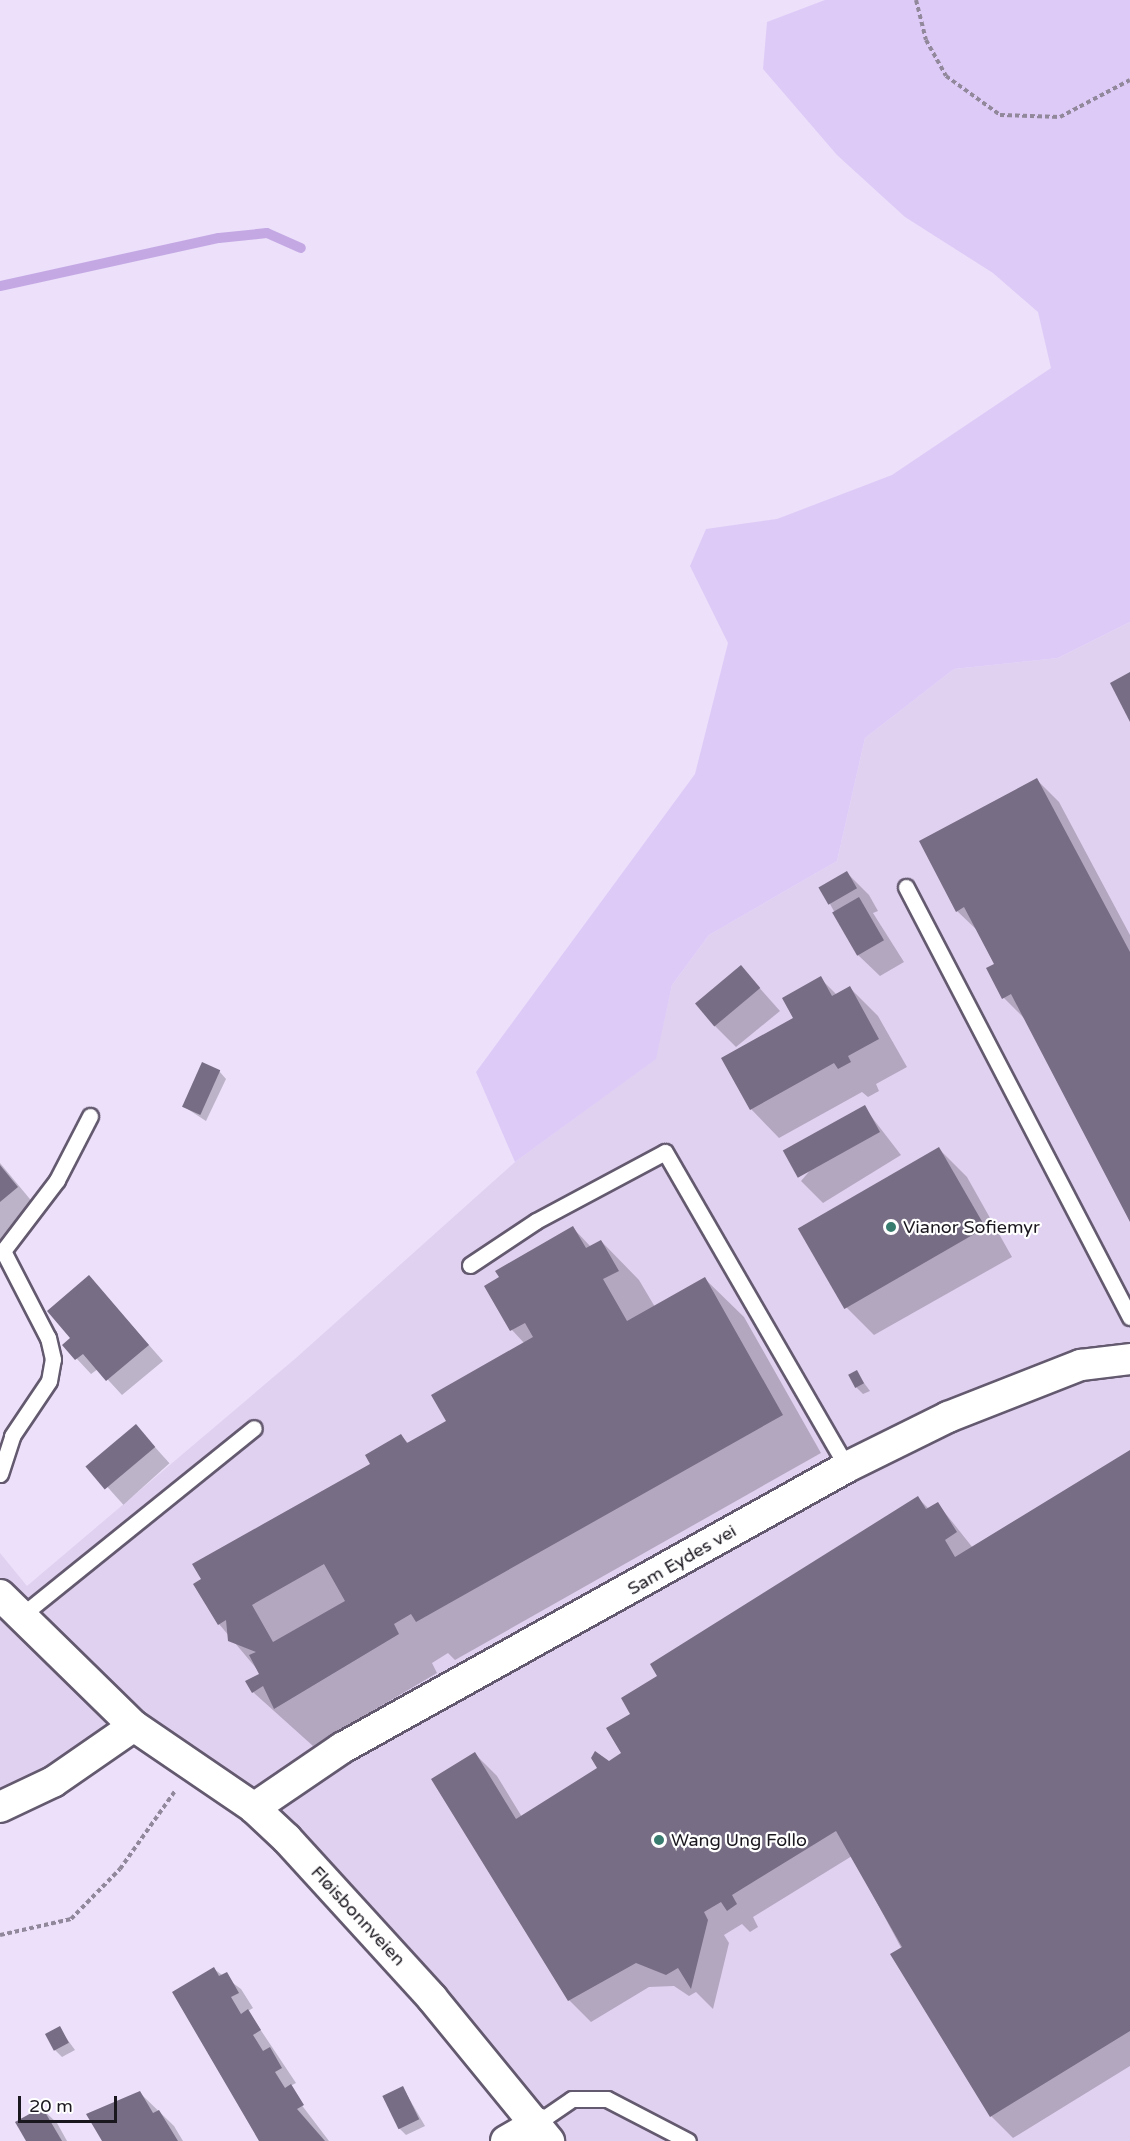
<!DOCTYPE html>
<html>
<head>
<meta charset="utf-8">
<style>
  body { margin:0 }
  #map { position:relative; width:1130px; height:2141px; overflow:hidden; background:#ece0fa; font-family:"Varela Round",sans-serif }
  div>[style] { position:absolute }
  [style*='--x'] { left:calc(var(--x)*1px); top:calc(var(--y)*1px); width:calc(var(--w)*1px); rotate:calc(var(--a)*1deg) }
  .built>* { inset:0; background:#e0d1f1 }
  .green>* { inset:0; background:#decaf7 }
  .shadow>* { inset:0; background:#0003; transform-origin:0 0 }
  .stream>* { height:10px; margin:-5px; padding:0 5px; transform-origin:5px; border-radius:5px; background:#c4a8e4 }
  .building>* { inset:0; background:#776d84; transform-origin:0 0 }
  .path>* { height:4px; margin-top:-2px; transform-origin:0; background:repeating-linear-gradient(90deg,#91889b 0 4.5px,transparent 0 7.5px) }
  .roads { filter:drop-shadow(2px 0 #645a6f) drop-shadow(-2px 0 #645a6f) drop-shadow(0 2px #645a6f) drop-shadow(0 -2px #645a6f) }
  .lane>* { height:15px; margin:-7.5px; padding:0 7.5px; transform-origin:7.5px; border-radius:7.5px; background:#fff }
  .street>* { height:30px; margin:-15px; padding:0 15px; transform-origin:15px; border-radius:15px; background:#fff }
  .dots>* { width:16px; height:16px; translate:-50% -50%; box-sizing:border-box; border:3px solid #fff; border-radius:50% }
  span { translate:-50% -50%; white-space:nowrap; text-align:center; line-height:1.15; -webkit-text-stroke:4.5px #fff; paint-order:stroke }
  .poi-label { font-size:18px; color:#1b171f }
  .left { translate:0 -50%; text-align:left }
  .street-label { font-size:18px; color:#1b171f }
  .scale { position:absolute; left:18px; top:2096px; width:99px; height:27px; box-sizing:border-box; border:3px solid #1b171f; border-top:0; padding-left:8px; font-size:18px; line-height:21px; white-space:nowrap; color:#1b171f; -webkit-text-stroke:4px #fff; paint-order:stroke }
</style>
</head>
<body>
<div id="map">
  <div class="built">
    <i style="clip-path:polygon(1130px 622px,1130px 2141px,549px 2141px,287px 1839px,135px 1726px,0 1810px,0 1553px,27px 1586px,296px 1358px,515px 1162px,655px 1059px,672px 985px,709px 935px,837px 861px,865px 738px,954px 669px,1058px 658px)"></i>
  </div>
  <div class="green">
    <i style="clip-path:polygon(825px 0,1130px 0,1130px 622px,1058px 658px,954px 669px,865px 738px,837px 861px,709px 935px,672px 985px,656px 1059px,515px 1162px,476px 1072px,695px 774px,728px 643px,690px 566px,706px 529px,777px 519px,892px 475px,1051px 368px,1038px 312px,993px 273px,905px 217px,837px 155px,763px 69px,767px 22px)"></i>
  </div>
  <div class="shadow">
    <i style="clip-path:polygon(1037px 780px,1059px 802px,1130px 935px,1130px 1219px,1026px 1020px,1004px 998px,996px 965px,980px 933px,957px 911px)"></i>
    <i style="clip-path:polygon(847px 873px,869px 895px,878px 911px,873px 913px,904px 962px,880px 976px,858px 955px,830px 904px)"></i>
    <i style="clip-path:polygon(741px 967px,780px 1011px,736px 1047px,714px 1025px)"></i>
    <i style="clip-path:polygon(820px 978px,837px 995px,850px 988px,878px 1016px,907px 1067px,876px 1084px,879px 1091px,868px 1097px,862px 1092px,779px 1138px,751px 1109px)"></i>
    <i style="clip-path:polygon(219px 1071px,226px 1079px,206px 1121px,183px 1106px)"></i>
    <i style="clip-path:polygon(864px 1107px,901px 1155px,823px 1203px,801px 1181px)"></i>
    <i style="clip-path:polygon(939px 1149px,967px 1177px,1012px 1257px,874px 1335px,846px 1307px)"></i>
    <i style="clip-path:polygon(0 1163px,39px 1210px,0 1242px)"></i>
    <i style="clip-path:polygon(573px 1228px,591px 1247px,601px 1241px,639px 1280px,655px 1307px,705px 1279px,744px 1317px,821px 1453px,455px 1660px,448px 1653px,432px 1663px,437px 1673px,313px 1746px,253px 1692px,261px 1674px,219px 1624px,401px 1436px,409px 1444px,448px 1422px,525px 1344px,512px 1330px)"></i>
    <i style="clip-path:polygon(89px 1277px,163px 1361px,122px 1395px,98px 1369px,91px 1374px,64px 1345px,72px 1338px)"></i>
    <i style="clip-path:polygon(856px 1372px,870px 1391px,863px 1394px,856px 1387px)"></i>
    <i style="left:136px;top:1426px;width:50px;height:62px;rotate:48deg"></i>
    <i style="clip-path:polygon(1130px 1452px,1130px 2066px,1013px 2138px,991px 2116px,852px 1856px,753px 1917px,758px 1927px,750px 1932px,742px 1924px,724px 1935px,729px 1943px,713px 2009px,696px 1992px,689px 1996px,674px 1986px,649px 1987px,591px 2022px,569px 2000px,434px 1779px,475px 1754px,497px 1776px,522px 1817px,623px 1753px,632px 1714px,659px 1677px,918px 1498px,929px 1509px,938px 1504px,973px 1548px)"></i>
    <i style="clip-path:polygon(214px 1969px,241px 1989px,253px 2008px,248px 2011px,296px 2083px,288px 2087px,329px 2141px,260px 2141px)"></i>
    <i style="clip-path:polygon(59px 2028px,75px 2050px,62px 2057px,55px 2050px)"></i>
    <i style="clip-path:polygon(403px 2088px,425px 2126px,406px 2135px,399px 2128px)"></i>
    <i style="clip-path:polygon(140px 2093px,174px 2126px,183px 2141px,103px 2141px)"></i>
    <i style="clip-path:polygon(42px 2109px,57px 2123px,67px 2141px,27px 2141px)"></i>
  </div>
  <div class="stream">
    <i style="--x:0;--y:286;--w:224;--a:-12.4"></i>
    <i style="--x:219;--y:238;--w:48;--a:-5.9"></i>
    <i style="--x:267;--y:233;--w:37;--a:24"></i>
  </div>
  <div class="building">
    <i style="clip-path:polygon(1130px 672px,1130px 722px,1110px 683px)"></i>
    <i style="clip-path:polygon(1037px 778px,1130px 952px,1130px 1222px,1011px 994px,1002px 999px,986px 968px,994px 964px,964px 907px,956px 912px,919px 841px)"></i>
    <i style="left:847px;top:871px;width:20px;height:33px;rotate:60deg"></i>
    <i style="left:859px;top:897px;width:50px;height:31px;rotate:60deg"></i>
    <i style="left:741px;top:965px;width:30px;height:60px;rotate:50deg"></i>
    <i style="clip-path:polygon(821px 976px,832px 996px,850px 986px,879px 1039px,848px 1056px,851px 1062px,838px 1069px,834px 1063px,750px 1110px,721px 1058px,793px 1018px,782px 998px)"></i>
    <i style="left:202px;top:1062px;width:20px;height:49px;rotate:24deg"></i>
    <i style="left:865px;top:1105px;width:31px;height:94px;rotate:61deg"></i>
    <i style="left:939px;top:1147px;width:93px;height:163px;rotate:60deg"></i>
    <i style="clip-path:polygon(0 1165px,18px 1187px,0 1202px)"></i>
    <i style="clip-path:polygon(evenodd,573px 1226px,586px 1248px,601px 1240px,619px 1271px,603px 1279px,627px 1321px,705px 1277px,783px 1415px,416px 1622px,411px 1614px,394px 1624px,399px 1634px,274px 1709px,263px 1686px,252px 1693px,245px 1681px,259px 1674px,249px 1655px,256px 1652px,228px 1641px,226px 1620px,218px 1625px,193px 1584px,201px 1579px,192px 1564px,370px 1464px,365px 1455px,401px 1434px,407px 1443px,446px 1421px,431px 1395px,533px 1337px,525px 1323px,510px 1331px,484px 1286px,499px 1277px,495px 1271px,573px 1226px,324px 1564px,345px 1601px,273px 1642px,252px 1605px,324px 1564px)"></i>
    <i style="clip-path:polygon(89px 1275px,149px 1345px,106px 1381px,83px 1354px,75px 1360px,62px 1345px,70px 1338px,47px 1311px)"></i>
    <i style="left:857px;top:1370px;width:15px;height:10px;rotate:62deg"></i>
    <i style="left:136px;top:1424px;width:30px;height:66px;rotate:50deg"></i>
    <i style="clip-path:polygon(1130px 1450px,1130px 2031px,990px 2117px,890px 1954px,902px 1947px,836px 1831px,732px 1895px,737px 1904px,727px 1911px,721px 1902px,704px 1912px,708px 1920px,691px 1989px,678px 1968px,666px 1975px,636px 1963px,568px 2001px,431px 1779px,475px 1752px,516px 1819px,597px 1768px,591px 1758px,595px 1751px,609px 1761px,621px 1753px,606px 1728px,630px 1714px,621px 1698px,657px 1676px,650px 1664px,918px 1496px,926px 1509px,938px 1502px,957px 1532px,945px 1540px,955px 1557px)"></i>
    <i style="clip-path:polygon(214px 1967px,219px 1976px,227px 1972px,239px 1993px,231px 1997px,241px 2014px,248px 2009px,261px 2030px,253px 2035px,263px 2051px,270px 2047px,282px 2068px,275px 2072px,285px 2088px,291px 2084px,304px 2105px,297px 2109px,325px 2141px,259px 2141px,172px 1992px)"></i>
    <i style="left:60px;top:2026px;width:19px;height:17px;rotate:62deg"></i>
    <i style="left:403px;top:2086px;width:37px;height:23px;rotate:64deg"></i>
    <i style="clip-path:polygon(140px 2091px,153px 2113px,159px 2110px,178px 2141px,102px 2141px,86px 2114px)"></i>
    <i style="clip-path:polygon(42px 2107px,62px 2141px,26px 2141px,15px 2122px)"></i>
  </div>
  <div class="path">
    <i style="--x:916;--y:0;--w:41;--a:76"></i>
    <i style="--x:926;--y:40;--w:41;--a:60.9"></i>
    <i style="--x:946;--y:76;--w:67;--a:35.8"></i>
    <i style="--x:1000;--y:115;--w:60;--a:1.9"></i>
    <i style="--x:1060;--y:117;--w:79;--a:-27.9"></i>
    <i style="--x:0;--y:1935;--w:73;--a:-12.7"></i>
    <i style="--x:71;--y:1919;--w:70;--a:-45.6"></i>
    <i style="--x:120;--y:1869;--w:95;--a:-54.8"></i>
  </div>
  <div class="roads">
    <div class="lane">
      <i style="--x:906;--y:887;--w:485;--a:62.5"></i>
      <i style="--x:470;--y:1265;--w:79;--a:-33.7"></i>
      <i style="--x:536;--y:1221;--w:146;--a:-28.1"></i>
      <i style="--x:665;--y:1152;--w:364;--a:60"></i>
      <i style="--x:0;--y:1474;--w:40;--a:-72"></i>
      <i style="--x:12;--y:1436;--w:66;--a:-56.1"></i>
      <i style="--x:49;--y:1381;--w:22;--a:-80"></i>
      <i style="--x:53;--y:1359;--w:22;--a:-103"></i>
      <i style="--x:48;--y:1338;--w:98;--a:-117.3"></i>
      <i style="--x:3;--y:1251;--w:89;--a:-52.7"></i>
      <i style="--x:57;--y:1180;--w:72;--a:-62.7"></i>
      <i style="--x:21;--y:1616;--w:299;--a:-38.9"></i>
      <i style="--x:537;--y:2123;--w:42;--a:-34.4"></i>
      <i style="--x:572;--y:2099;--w:35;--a:0"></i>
      <i style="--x:607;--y:2099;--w:91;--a:27.4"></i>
    </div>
    <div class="street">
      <i style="--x:0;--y:1595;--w:187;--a:44.4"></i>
      <i style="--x:134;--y:1726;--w:145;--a:34.3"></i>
      <i style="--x:254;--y:1808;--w:45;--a:43.2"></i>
      <i style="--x:287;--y:1839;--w:215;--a:47.6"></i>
      <i style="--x:432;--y:1998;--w:185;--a:50.7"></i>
      <i style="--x:0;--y:1807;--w:59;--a:-25.3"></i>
      <i style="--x:53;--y:1782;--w:98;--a:-34.7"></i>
      <i style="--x:254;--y:1808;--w:107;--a:-34.3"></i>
      <i style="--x:342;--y:1748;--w:578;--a:-29.09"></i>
      <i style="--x:847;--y:1467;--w:113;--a:-26.3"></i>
      <i style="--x:948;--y:1417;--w:143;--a:-21.4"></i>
      <i style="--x:1081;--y:1365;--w:49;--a:-7"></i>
      <i style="--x:506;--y:2141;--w:36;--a:-30"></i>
    </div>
  </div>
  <div class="dots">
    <i style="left:891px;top:1227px;background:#387c6f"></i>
    <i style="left:659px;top:1840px;background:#387c6f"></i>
  </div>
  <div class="poi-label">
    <span class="left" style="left:903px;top:1227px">Vianor Sofiemyr</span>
    <span class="left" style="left:671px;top:1840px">Wang Ung Follo</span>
  </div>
  <div class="street-label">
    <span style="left:682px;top:1560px;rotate:-30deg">Sam Eydes vei</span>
    <span style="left:358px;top:1916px;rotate:47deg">Fløisbonnveien</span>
  </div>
  <div class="scale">20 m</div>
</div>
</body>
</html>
